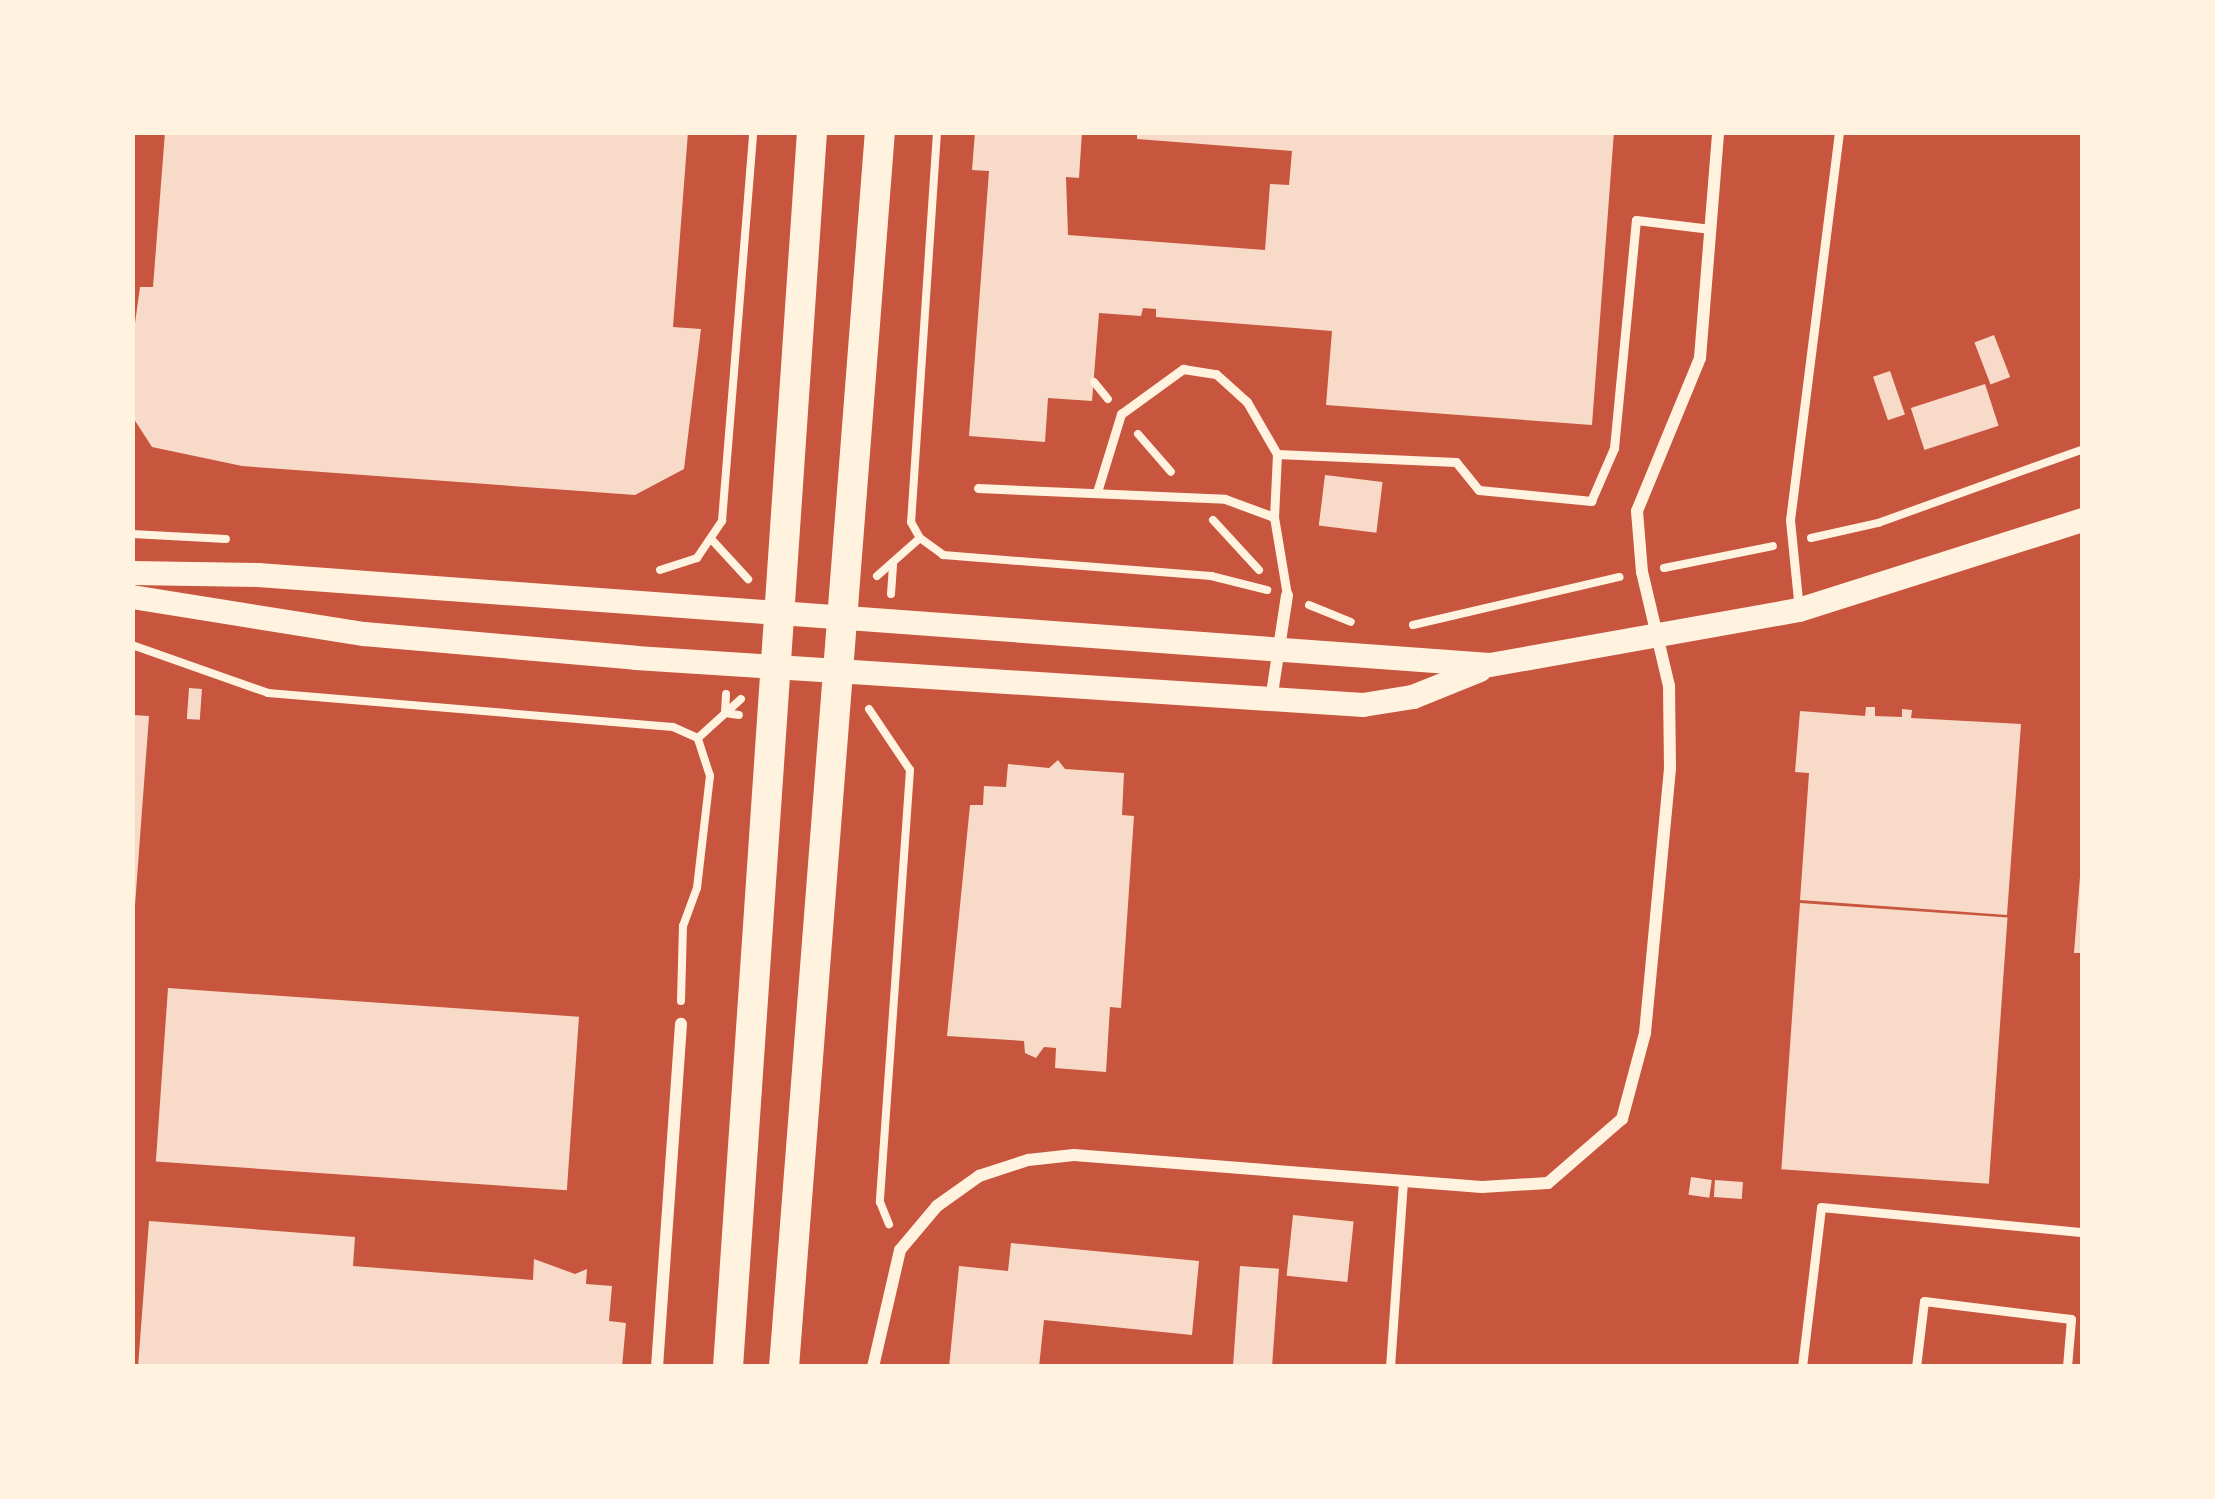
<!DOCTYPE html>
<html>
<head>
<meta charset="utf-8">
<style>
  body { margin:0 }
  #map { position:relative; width:2215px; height:1499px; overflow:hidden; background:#c8553d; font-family:Overpass,sans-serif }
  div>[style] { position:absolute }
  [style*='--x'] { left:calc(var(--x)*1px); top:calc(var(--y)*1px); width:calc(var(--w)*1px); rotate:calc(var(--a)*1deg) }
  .building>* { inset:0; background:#f7dbc8; transform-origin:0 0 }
  .path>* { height:8px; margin:-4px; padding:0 4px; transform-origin:4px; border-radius:4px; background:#fff3e0 }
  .service>* { height:9px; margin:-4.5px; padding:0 4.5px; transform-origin:4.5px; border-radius:4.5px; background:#fff3e0 }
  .minor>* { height:12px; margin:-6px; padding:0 6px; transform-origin:6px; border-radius:6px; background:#fff3e0 }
  .secondary>* { height:24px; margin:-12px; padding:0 12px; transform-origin:12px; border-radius:12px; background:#fff3e0 }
  .primary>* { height:30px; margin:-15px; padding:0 15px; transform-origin:15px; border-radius:15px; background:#fff3e0 }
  span { translate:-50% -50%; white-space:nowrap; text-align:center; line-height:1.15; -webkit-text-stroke:10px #fff3e0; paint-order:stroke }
  .frame { position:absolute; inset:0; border:135px solid #fff3e0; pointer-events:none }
</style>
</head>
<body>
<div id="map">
  <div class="building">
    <i style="clip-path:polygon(165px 132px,688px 132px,673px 327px,701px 329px,684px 469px,635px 495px,242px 466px,152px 447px,132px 416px,132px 345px,140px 287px,153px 287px)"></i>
    <i style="clip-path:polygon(975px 132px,1082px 132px,1079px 178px,1066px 177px,1068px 235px,1265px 250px,1270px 184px,1289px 185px,1292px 151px,1137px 139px,1137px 132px,1614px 132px,1592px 425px,1326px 405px,1332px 331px,1156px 317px,1156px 309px,1143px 308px,1141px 316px,1099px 313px,1092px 401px,1048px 398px,1045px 442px,969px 436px,989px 171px,972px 170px)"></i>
    <i style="left:1994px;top:335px;width:45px;height:21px;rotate:69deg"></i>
    <i style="left:1890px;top:371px;width:46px;height:18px;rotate:71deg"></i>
    <i style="left:1985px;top:384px;width:44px;height:78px;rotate:72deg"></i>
    <i style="left:1325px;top:475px;width:58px;height:51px;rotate:7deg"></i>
    <i style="left:189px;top:688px;width:13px;height:31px;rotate:4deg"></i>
    <i style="clip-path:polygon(1866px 707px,1875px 707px,1875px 716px,1902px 717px,1902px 709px,1912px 710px,1911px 718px,2021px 724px,2007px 915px,1800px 900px,1809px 773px,1795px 772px,1800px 711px,1865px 716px)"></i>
    <i style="clip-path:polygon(132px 715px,149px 716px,135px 905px,132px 905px)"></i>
    <i style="clip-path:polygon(1058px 760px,1065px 769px,1124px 773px,1122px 815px,1134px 816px,1121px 1008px,1110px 1007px,1106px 1072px,1055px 1068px,1056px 1048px,1044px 1047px,1036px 1058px,1025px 1053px,1024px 1041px,947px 1036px,970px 805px,983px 805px,984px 786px,1006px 787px,1008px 764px,1049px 768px)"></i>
    <i style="clip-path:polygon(2080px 877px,2083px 877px,2083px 953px,2074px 953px)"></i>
    <i style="left:1800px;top:903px;width:208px;height:267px;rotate:4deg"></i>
    <i style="left:168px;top:988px;width:412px;height:174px;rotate:4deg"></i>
    <i style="left:1691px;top:1177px;width:21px;height:18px;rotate:8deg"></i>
    <i style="left:1715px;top:1180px;width:28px;height:17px;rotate:4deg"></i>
    <i style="left:1293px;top:1215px;width:61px;height:61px;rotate:6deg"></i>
    <i style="clip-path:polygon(149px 1221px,355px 1237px,353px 1266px,533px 1280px,534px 1259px,575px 1274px,587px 1269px,586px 1284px,612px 1286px,609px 1321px,626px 1323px,622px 1367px,138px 1367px)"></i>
    <i style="clip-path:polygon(1011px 1243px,1199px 1261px,1192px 1335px,1044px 1320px,1039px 1367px,949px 1367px,959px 1266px,1008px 1271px)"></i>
    <i style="left:1240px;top:1266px;width:39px;height:102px;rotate:4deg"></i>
  </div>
  <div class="path">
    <i style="--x:937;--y:132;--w:391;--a:93.8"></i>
    <i style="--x:911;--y:522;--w:18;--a:61"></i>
    <i style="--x:920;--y:538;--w:29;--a:36"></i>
    <i style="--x:943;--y:555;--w:269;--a:4.5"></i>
    <i style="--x:1211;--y:576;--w:58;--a:14"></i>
    <i style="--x:1094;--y:382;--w:22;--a:51"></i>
    <i style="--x:1138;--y:434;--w:50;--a:49"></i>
    <i style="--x:1213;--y:520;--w:68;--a:47.4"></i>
    <i style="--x:132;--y:534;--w:94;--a:3"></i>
    <i style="--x:1811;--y:538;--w:69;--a:-12.6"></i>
    <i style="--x:1878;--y:523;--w:218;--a:-19.8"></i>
    <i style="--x:713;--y:541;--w:52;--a:47.4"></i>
    <i style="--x:1664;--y:568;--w:111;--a:-11.4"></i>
    <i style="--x:660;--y:570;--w:39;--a:-18"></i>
    <i style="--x:697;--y:558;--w:45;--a:-56"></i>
    <i style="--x:722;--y:521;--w:390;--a:-85.4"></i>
    <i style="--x:877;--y:576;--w:57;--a:-41.5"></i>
    <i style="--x:891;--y:594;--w:32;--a:-86"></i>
    <i style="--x:1309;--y:605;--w:45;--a:22"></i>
    <i style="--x:1413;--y:625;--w:212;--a:-13.1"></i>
    <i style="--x:132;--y:645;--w:144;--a:19.4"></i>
    <i style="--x:268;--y:693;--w:406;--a:4.8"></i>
    <i style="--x:673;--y:727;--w:27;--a:24"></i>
    <i style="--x:726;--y:694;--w:19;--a:93"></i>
    <i style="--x:725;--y:713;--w:14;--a:8"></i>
    <i style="--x:869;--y:709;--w:73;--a:56.1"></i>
    <i style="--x:910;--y:770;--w:433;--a:94"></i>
    <i style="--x:880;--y:1202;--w:24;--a:68"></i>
    <i style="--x:698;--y:738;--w:58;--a:-42.2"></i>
    <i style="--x:681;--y:1001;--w:75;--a:-88.5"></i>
    <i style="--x:683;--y:926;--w:40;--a:-69.8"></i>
    <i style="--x:697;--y:888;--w:113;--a:-83.4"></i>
    <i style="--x:710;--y:776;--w:40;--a:-108"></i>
  </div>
  <div class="service">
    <i style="--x:1277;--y:454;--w:179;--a:2.6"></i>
    <i style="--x:1456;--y:462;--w:36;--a:51"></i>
    <i style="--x:1479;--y:490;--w:113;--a:5.6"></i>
    <i style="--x:1591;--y:501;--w:58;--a:-66.5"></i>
    <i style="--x:1614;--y:448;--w:229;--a:-84.5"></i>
    <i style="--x:1636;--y:220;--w:75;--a:6.9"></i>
    <i style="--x:978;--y:488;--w:247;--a:2.5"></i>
    <i style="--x:1225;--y:499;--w:52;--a:20.2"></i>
    <i style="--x:1097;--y:492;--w:82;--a:-72.9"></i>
    <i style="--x:1121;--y:414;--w:77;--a:-36"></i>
    <i style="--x:1183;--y:369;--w:33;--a:9"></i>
    <i style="--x:1216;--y:374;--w:42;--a:42.1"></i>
    <i style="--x:1247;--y:402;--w:60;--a:60"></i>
    <i style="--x:1277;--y:454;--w:63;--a:92.7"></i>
    <i style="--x:1274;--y:517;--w:79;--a:80.5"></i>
    <i style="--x:1799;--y:610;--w:90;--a:-95.7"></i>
    <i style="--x:1790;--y:520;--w:391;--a:-82.8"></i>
    <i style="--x:1390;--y:1367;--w:186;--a:-86"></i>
    <i style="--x:1802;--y:1367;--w:161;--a:-83.2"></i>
    <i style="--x:1821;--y:1207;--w:263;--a:5.5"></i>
    <i style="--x:1916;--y:1367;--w:66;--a:-83.1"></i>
    <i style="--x:1924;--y:1301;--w:148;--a:7"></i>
    <i style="--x:2071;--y:1319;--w:48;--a:94.8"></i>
  </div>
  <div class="minor">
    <i style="--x:1271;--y:700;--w:106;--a:-81.3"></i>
    <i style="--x:657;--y:1367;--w:344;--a:-86"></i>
    <i style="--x:873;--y:1367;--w:120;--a:-77"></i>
    <i style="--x:900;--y:1250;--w:57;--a:-49.9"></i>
    <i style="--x:937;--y:1206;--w:52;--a:-35.5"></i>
    <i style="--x:979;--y:1176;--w:52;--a:-18.1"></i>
    <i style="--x:1028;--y:1160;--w:46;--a:-6.2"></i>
    <i style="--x:1074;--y:1155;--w:409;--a:4.5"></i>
    <i style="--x:1482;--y:1187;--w:66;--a:-3.5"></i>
    <i style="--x:1548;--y:1183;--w:98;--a:-40.9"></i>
    <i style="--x:1622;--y:1119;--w:89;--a:-75"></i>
    <i style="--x:1645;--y:1033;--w:266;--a:-84.6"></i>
    <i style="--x:1670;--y:768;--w:82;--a:-90.7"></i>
    <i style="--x:1669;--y:686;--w:117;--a:-103.3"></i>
    <i style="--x:1642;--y:572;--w:61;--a:-94.7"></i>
    <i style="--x:1637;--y:511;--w:165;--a:-67.6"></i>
    <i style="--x:1700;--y:358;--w:227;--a:-85.4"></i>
  </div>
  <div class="secondary">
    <i style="--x:132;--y:573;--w:126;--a:0.9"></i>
    <i style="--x:258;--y:575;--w:1235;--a:4.18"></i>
    <i style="--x:1490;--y:665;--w:314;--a:-10.1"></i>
    <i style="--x:1799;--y:610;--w:298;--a:-17.6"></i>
    <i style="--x:132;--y:597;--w:235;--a:9.1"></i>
    <i style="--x:364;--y:634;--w:273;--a:5"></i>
    <i style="--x:636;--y:658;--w:729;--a:3.7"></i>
    <i style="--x:1363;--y:705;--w:51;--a:-9.1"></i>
    <i style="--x:1413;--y:697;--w:72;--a:-21.9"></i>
  </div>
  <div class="primary">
    <i style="--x:728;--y:1367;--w:1238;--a:-86.11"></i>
    <i style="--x:784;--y:1367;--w:1239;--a:-85.56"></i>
  </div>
  <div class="frame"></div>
</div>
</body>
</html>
